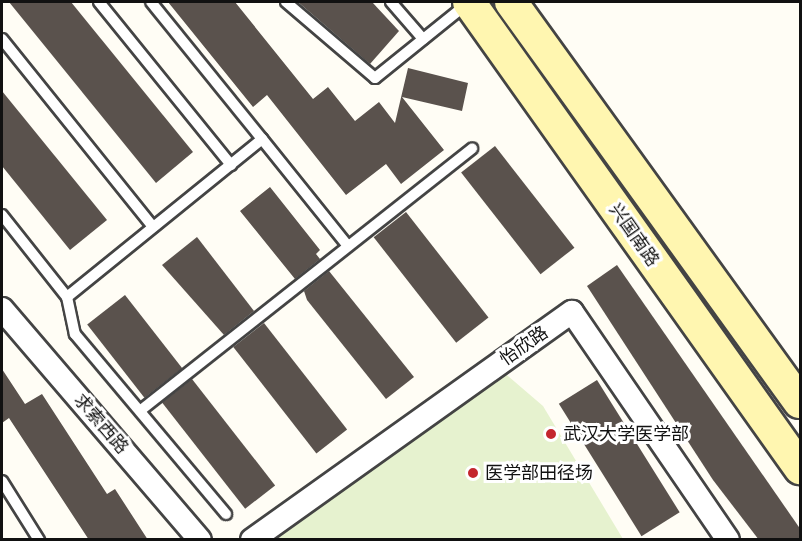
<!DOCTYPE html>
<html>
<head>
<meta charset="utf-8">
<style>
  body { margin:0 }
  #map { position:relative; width:802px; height:541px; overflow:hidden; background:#fffdf5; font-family:"Source Serif 4","Noto Sans SC",serif }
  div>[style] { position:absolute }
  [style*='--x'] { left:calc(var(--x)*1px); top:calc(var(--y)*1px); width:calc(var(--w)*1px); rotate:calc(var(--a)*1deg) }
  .pitch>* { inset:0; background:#e6f2cf }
  .building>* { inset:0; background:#5a524d; transform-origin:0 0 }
  .roads { filter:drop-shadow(2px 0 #444) drop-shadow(-2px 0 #444) drop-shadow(0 2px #444) drop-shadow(0 -2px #444) }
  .service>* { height:10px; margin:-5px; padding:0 5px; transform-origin:5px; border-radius:5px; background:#fff }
  .minor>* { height:22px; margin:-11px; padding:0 11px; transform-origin:11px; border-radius:11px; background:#fff }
  .secondary>* { height:32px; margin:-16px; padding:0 16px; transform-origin:16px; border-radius:16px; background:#fff6b0 }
  .dots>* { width:16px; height:16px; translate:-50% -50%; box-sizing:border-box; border:3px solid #fff; border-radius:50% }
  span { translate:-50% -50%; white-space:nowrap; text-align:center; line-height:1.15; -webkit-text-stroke:6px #fff; paint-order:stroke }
  .street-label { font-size:18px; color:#111 }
  .poi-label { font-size:18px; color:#111 }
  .left { translate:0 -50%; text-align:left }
  .frame { position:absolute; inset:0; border:3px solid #111; pointer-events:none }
</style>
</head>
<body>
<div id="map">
  <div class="pitch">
    <i style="clip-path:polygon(502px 371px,543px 406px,623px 539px,270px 540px)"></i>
  </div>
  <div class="building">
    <i style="clip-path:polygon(9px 2px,71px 2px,193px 152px,156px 183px)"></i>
    <i style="clip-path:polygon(168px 2px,235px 2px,313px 99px,328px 87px,355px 121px,379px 102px,395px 123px,408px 68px,468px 83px,462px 111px,402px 97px,444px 150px,401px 184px,386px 164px,346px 195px,267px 95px,253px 107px)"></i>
    <i style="clip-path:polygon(298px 2px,372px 2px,399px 31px,370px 64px)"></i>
    <i style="clip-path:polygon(2px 91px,107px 220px,70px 250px,2px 166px)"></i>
    <i style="left:495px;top:146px;width:129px;height:43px;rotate:52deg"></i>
    <i style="clip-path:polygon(270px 187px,320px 250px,316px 254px,320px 259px,295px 279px,240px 211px)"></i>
    <i style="left:406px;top:212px;width:134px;height:41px;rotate:52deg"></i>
    <i style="clip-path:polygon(197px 237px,254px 311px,224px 335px,162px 265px)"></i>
    <i style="clip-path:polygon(617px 265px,801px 530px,801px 540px,759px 540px,713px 480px,587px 286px)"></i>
    <i style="clip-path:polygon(329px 271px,414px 377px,386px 399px,307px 300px,304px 291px)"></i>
    <i style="left:125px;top:295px;width:93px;height:48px;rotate:52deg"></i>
    <i style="left:264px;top:323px;width:135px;height:39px;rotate:52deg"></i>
    <i style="clip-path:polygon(2px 369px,25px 404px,42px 394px,107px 494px,115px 489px,148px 540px,89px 540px,9px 418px,2px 423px)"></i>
    <i style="left:192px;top:379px;width:135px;height:38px;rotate:52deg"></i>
    <i style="left:597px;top:380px;width:156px;height:45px;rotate:58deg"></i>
  </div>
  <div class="roads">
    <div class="service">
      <i style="--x:99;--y:2;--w:210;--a:51"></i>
      <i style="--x:286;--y:2;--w:117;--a:40.5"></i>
      <i style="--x:375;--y:78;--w:119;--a:-38.9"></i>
      <i style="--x:391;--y:2;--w:49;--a:49.1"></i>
      <i style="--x:2;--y:39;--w:241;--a:51.2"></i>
      <i style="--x:262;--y:139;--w:137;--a:51.2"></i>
      <i style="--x:2;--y:215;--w:105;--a:51.6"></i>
      <i style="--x:67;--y:297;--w:251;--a:-39"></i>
      <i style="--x:262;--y:139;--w:176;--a:-129"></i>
      <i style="--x:67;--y:297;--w:38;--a:78"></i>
      <i style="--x:75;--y:334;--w:235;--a:50"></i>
      <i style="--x:141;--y:410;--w:422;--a:-38.3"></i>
      <i style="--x:2;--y:481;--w:70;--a:57.9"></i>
    </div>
    <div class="minor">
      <i style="--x:2;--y:309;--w:304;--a:49.4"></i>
      <i style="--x:252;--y:540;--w:393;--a:-35.5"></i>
      <i style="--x:572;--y:312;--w:276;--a:55.6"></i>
    </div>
    <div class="secondary">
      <i style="--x:469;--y:2;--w:572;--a:54.61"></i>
      <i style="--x:511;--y:2;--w:493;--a:54.2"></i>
    </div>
  </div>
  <div class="dots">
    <i style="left:551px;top:434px;background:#c4262e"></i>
    <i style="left:473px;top:473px;background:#c4262e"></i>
  </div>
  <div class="street-label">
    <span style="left:634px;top:235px;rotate:55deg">兴国南路</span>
    <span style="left:524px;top:346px;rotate:-35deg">怡欣路</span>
    <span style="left:101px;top:424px;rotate:49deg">求索西路</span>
  </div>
  <div class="poi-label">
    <span class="left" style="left:563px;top:434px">武汉大学医学部</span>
    <span class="left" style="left:485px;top:473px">医学部田径场</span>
  </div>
  <div class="frame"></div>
</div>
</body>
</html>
